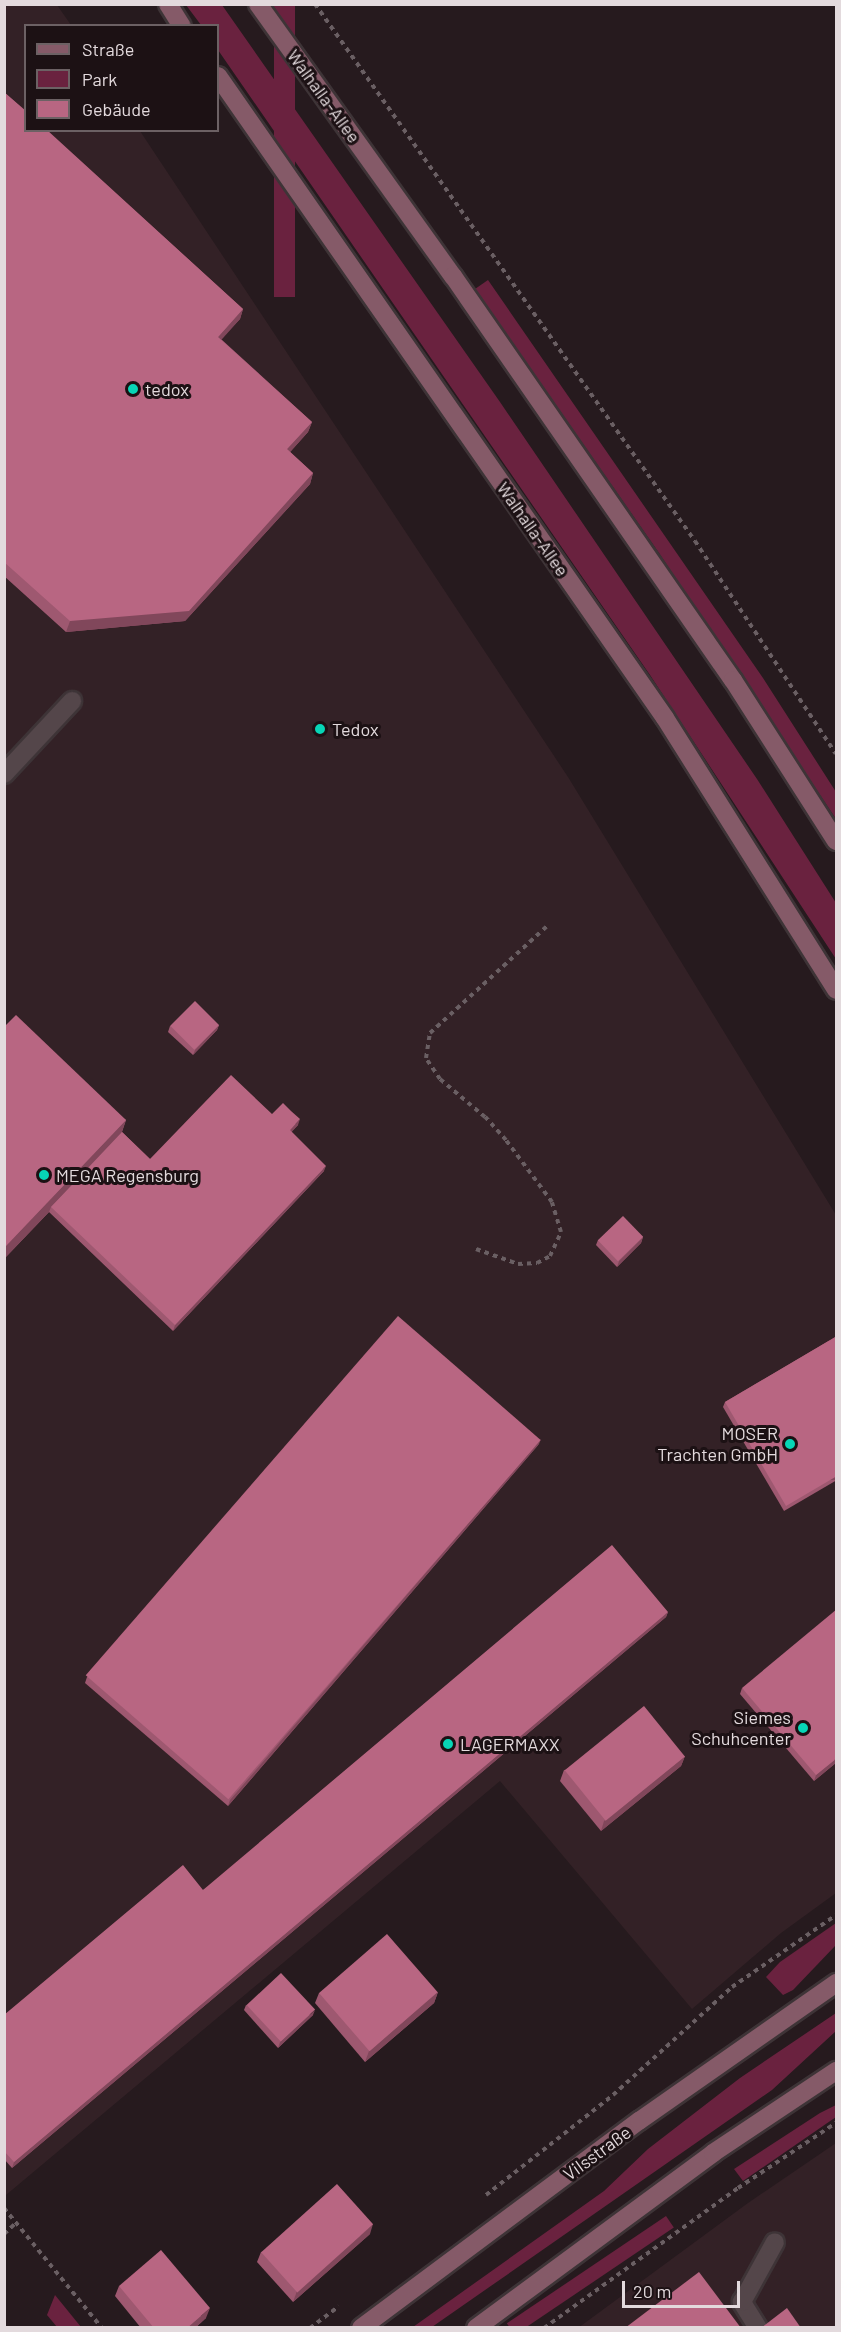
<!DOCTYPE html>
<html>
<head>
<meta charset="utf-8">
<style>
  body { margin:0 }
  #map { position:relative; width:841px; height:2332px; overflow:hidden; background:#261a1e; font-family:Barlow,sans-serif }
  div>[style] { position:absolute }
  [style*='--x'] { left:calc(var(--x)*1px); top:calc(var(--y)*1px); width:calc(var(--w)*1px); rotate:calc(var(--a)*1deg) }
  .built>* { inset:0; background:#332126 }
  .green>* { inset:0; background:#6a223f; transform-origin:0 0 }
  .path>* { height:4px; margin-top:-2px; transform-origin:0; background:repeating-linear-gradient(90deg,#6a5f63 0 4.5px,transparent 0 9px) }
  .roads { filter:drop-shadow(2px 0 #3e3437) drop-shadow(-2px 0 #3e3437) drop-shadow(0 2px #3e3437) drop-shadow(0 -2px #3e3437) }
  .lane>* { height:18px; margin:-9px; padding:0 9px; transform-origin:9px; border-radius:9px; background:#54464a }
  .secondary>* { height:18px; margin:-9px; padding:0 9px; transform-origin:9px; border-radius:9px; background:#855a68 }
  .wall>* { inset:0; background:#9e5870 }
  .shaded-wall>* { inset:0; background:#81475b; transform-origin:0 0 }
  .building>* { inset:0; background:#b86682; transform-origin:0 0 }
  .dots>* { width:16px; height:16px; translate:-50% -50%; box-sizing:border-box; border:3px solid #1c1114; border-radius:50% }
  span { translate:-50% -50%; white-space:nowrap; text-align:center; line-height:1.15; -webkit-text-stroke:6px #1c1114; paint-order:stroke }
  .street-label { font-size:18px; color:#e3dadd }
  .poi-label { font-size:18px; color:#e3dadd }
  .left { translate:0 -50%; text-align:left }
  .right { translate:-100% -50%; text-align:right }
  .frame { position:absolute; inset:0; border:6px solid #e3dadd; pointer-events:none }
  .legend { position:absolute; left:24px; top:24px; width:195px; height:108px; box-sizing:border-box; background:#1c1114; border:2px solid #6c6164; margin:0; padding:8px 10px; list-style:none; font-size:18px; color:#e3dadd }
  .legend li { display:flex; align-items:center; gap:12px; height:30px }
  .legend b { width:30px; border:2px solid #6c6164 }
  .scale { position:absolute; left:622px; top:2281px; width:118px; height:27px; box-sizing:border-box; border:3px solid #e3dadd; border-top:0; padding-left:8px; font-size:18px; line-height:21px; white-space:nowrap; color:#e3dadd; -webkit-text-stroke:4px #1c1114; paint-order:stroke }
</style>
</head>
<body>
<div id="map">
  <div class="built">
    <i style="clip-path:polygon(4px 5px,57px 5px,71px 25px,26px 26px,26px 130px,140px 131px,568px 777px,836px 1215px,836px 1893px,781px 1933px,692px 2009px,500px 1781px,6px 2195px)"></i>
    <i style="clip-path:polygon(836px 2143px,836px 2327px,578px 2328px,748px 2203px)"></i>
  </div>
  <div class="green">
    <i style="clip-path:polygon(186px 5px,222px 5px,500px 402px,757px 779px,836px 903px,836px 959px,650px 675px,218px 50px,218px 26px,201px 25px)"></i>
    <i style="left:274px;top:5px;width:21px;height:292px"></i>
    <i style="clip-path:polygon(488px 280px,763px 678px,836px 792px,836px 819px,659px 553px,475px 289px)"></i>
    <i style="clip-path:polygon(836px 1923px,836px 1945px,793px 1990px,783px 1995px,766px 1977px,780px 1962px)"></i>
    <i style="clip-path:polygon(836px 2013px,836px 2031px,772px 2090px,432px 2327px,413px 2327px,604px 2191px,648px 2149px,740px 2078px)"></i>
    <i style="clip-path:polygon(836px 2105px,836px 2117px,743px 2181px,734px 2169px,820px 2113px)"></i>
    <i style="left:666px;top:2216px;width:14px;height:192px;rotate:56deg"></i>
    <i style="clip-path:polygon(55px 2295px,81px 2327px,57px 2327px,47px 2315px)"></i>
  </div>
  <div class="path">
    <i style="--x:315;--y:4;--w:658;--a:54.72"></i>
    <i style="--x:695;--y:541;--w:255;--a:56.5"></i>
    <i style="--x:476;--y:1249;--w:45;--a:19.7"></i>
    <i style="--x:518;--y:1264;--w:19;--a:-3"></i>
    <i style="--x:537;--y:1263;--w:15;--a:-28"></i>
    <i style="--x:550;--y:1256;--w:26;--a:-65"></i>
    <i style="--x:561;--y:1232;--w:31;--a:-107"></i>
    <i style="--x:552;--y:1202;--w:77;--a:-126.6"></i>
    <i style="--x:506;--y:1140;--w:31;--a:-132"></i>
    <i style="--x:485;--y:1117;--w:59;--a:-139.8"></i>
    <i style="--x:440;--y:1079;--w:25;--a:-124"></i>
    <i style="--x:426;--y:1058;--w:25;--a:-81"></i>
    <i style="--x:430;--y:1033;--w:159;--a:-42.4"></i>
    <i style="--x:486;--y:2195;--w:162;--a:-38.2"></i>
    <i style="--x:613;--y:2095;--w:161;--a:-42.2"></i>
    <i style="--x:732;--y:1987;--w:126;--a:-34.7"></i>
    <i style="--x:4;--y:2208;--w:155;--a:50.8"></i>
    <i style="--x:4;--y:2234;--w:16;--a:-43"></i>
    <i style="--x:310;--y:2328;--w:36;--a:-37"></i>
    <i style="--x:544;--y:2328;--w:239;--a:-35.8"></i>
    <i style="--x:738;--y:2188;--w:118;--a:-33.6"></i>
  </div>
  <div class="roads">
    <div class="lane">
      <i style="--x:4;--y:774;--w:100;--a:-47"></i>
      <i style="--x:758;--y:2328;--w:31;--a:-122"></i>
      <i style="--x:742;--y:2302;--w:68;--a:-61.2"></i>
    </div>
    <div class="secondary">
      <i style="--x:168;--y:4;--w:26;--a:58"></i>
      <i style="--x:258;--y:4;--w:335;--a:54.4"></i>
      <i style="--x:453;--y:276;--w:492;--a:55.3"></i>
      <i style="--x:733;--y:680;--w:191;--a:57.4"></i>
      <i style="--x:218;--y:76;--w:782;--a:55.15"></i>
      <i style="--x:665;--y:718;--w:321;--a:57.8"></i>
      <i style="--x:361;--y:2328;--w:347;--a:-36.7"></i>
      <i style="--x:639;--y:2121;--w:241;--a:-35"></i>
      <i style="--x:476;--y:2328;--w:295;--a:-36.4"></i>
      <i style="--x:713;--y:2153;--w:148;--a:-33.7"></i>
    </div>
  </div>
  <div class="wall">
    <i style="clip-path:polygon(4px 92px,243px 309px,240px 319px,221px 339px,312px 422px,308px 432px,290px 452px,313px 473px,310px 484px,185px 621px,66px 632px,4px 576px)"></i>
    <i style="clip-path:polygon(219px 1025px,217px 1030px,193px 1055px,168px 1032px,170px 1026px)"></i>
    <i style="clip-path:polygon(4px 1027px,126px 1120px,122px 1132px,150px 1159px,272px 1114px,298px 1125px,291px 1132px,324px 1171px,173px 1331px,49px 1212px,4px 1259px)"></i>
    <i style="clip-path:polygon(643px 1237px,641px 1243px,617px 1267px,596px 1245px,598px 1240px)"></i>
    <i style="clip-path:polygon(837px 1336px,837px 1480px,784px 1511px,723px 1407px,725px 1402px)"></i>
    <i style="clip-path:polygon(539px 1444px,228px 1806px,85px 1683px,87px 1677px)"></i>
    <i style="clip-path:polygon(668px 1612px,666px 1617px,12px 2168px,4px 2159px,4px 2015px,203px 1890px)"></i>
    <i style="clip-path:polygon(742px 1688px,837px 1762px,814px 1781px,740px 1694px)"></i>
    <i style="clip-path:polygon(685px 1756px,681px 1766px,601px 1831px,560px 1781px,564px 1770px)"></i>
    <i style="clip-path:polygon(438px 1992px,434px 2003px,365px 2062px,315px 2003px,319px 1993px)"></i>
    <i style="clip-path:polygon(246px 2005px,313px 2015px,278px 2048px,244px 2010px)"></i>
    <i style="clip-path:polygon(370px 2234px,293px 2302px,257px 2262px,261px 2252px)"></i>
    <i style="clip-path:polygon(119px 2286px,206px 2318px,195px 2328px,141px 2328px,115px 2296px)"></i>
  </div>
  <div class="shaded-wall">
    <i style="clip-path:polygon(243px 309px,240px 319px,215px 347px,218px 337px)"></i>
    <i style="clip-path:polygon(312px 422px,308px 432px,283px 460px,287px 449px)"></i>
    <i style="clip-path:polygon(313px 473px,310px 484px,185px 621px,66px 632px,70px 621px)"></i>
    <i style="clip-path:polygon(219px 1025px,217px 1030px,193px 1055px,195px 1050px)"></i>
    <i style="clip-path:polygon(300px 1119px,298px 1125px,288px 1136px,290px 1130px)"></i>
    <i style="clip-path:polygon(126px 1120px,120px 1137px,51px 1207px,49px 1212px,4px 1259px,4px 1248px)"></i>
    <i style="clip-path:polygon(326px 1166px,324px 1171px,173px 1331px,175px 1325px)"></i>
    <i style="clip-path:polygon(643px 1237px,641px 1243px,617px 1267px,619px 1261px)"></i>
    <i style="clip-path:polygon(541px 1439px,539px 1444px,228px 1806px,230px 1800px)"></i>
    <i style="left:837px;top:1476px;width:4px;height:59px;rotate:90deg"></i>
    <i style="clip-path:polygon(668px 1612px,666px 1617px,12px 2168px,14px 2162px)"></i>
    <i style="clip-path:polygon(685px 1756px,681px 1766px,601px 1831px,604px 1821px)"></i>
    <i style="clip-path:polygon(837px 1758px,837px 1762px,814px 1781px,816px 1775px)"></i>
    <i style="clip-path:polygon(438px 1992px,434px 2003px,365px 2062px,369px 2051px)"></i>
    <i style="clip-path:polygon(315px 2010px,313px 2015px,278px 2048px,280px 2042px)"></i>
    <i style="clip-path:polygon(373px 2224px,370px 2234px,293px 2302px,297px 2291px)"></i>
    <i style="clip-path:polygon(210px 2308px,206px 2318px,195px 2328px,187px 2328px)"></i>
  </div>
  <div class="building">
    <i style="clip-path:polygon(4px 92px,26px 111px,26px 130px,47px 130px,243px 309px,218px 337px,312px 422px,287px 449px,313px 473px,189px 611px,70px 621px,4px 562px)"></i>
    <i style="left:195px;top:1001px;width:34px;height:35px;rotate:45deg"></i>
    <i style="clip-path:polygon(16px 1015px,126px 1120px,4px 1248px,4px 1027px)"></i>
    <i style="clip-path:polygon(231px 1075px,272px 1114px,283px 1103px,291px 1111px,300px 1119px,290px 1130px,326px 1166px,175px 1325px,51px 1207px,122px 1132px,150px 1159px)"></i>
    <i style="left:623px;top:1216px;width:29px;height:35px;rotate:46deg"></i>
    <i style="left:398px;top:1316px;width:189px;height:476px;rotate:41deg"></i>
    <i style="clip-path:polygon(837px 1336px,837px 1476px,786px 1506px,725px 1402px)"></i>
    <i style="clip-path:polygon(612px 1545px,668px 1612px,14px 2162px,4px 2151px,4px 2015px,183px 1865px,203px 1890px)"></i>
    <i style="clip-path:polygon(837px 1609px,837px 1758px,816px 1775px,742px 1688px)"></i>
    <i style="left:644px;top:1706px;width:65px;height:102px;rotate:51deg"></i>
    <i style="left:387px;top:1934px;width:77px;height:90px;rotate:49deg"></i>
    <i style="left:281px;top:1973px;width:50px;height:47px;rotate:47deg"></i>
    <i style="left:337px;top:2184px;width:54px;height:102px;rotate:48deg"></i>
    <i style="clip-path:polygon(161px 2250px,210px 2308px,187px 2328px,154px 2328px,119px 2286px)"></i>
    <i style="clip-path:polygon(699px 2272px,741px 2328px,625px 2328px)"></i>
    <i style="clip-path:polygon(787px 2308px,801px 2328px,761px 2328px)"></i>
  </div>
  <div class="dots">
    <i style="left:133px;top:389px;background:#07d5b6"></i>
    <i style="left:320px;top:729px;background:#07d5b6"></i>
    <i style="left:44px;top:1175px;background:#07d5b6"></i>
    <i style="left:790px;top:1444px;background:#07d5b6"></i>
    <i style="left:803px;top:1728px;background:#07d5b6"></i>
    <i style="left:448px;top:1744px;background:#07d5b6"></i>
  </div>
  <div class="street-label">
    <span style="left:324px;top:96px;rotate:54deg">Walhalla-Allee</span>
    <span style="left:533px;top:529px;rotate:55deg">Walhalla-Allee</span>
    <span style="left:597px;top:2153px;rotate:-36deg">Vilsstraße</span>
  </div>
  <div class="poi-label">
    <span class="left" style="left:145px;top:389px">tedox</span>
    <span class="left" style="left:332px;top:729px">Tedox</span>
    <span class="left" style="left:56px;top:1175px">MEGA Regensburg</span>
    <span class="right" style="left:778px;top:1444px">MOSER<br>Trachten GmbH</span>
    <span class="right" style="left:791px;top:1728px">Siemes<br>Schuhcenter</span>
    <span class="left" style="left:460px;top:1744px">LAGERMAXX</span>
  </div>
  <div class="frame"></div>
  <ul class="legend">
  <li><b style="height:8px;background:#855a68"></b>Straße</li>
  <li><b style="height:16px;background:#6a223f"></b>Park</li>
  <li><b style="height:16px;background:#b86682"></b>Gebäude</li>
  </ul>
  <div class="scale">20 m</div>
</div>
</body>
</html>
